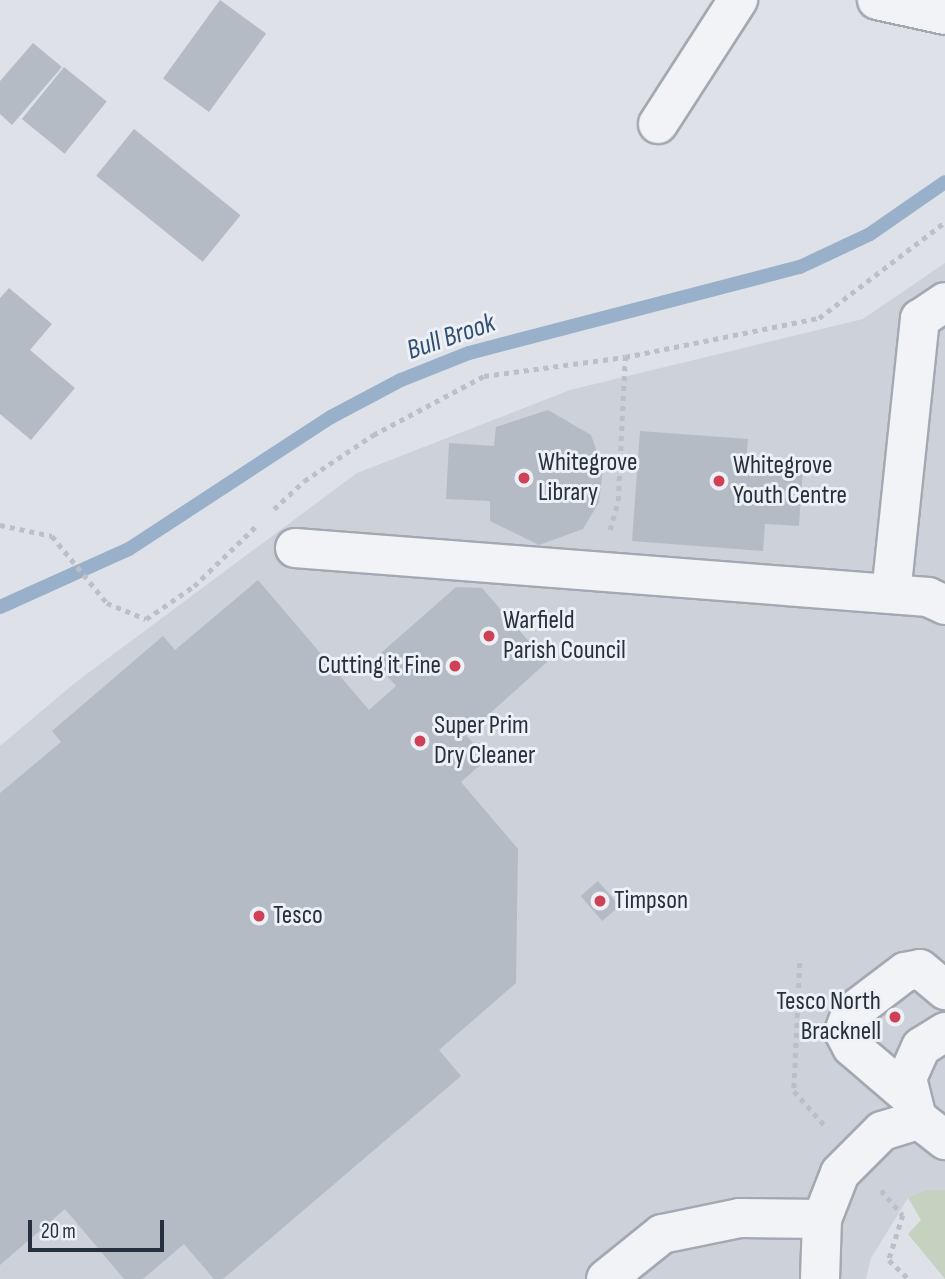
<!DOCTYPE html>
<html>
<head>
<meta charset="utf-8">
<style>
  body { margin:0 }
  #map { position:relative; width:945px; height:1279px; overflow:hidden; background:#dee2e8; font-family:"Sofia Sans Condensed",sans-serif }
  div>[style] { position:absolute }
  [style*='--x'] { left:calc(var(--x)*1px); top:calc(var(--y)*1px); width:calc(var(--w)*1px); rotate:calc(var(--a)*1deg) }
  .built>* { inset:0; background:#ccd1da }
  .green>* { inset:0; background:#c4d2bf }
  .stream>* { height:14px; margin:-7px; padding:0 7px; transform-origin:7px; border-radius:7px; background:#98b0c9 }
  .building>* { inset:0; background:#b5bbc5; transform-origin:0 0 }
  .path>* { height:4.5px; margin-top:-2.25px; transform-origin:0; background:repeating-linear-gradient(90deg,#bcc0c6 0 5px,transparent 0 10px) }
  .roads { filter:drop-shadow(2px 0 #a3a9b2) drop-shadow(-2px 0 #a3a9b2) drop-shadow(0 2px #a3a9b2) drop-shadow(0 -2px #a3a9b2) }
  .minor>* { height:38px; margin:-19px; padding:0 19px; transform-origin:19px; border-radius:19px; background:#f1f3f6 }
  .dots>* { width:19px; height:19px; translate:-50% -50%; box-sizing:border-box; border:4px solid #edf1f5; border-radius:50% }
  span { translate:-50% -50%; white-space:nowrap; text-align:center; line-height:1.15; -webkit-text-stroke:6px #edf1f5; paint-order:stroke }
  .poi-label { font-size:26px; color:#27303f }
  .left { translate:0 -50%; text-align:left }
  .right { translate:-100% -50%; text-align:right }
  .water-label { font-size:28px; color:#314f73; font-style:italic }
  .scale { position:absolute; left:28px; top:1220px; width:136px; height:32px; box-sizing:border-box; border:4px solid #27303f; border-top:0; padding-left:9px; font-size:21px; line-height:24px; white-space:nowrap; color:#27303f; -webkit-text-stroke:5px #edf1f5; paint-order:stroke }
</style>
</head>
<body>
<div id="map">
  <div class="built">
    <i style="clip-path:polygon(945px 263px,945px 1190px,908px 1198px,871px 1258px,866px 1279px,0 1279px,0 746px,76px 682px,357px 473px,570px 390px,863px 319px)"></i>
  </div>
  <div class="green">
    <i style="clip-path:polygon(927px 1190px,945px 1190px,945px 1279px,908px 1234px,921px 1220px,908px 1198px)"></i>
  </div>
  <div class="stream">
    <i style="--x:0;--y:607;--w:141;--a:-24.2"></i>
    <i style="--x:129;--y:549;--w:241;--a:-33.2"></i>
    <i style="--x:331;--y:417;--w:79;--a:-27.9"></i>
    <i style="--x:401;--y:380;--w:73;--a:-21.7"></i>
    <i style="--x:469;--y:353;--w:342;--a:-14.6"></i>
    <i style="--x:800;--y:267;--w:77;--a:-25.2"></i>
    <i style="--x:870;--y:234;--w:91;--a:-34.7"></i>
  </div>
  <div class="building">
    <i style="left:220px;top:0;width:57px;height:97px;rotate:36deg"></i>
    <i style="clip-path:polygon(33px 43px,62px 67px,12px 125px,0 114px,0 81px)"></i>
    <i style="left:64px;top:67px;width:55px;height:67px;rotate:39deg"></i>
    <i style="left:134px;top:129px;width:137px;height:60px;rotate:39deg"></i>
    <i style="clip-path:polygon(9px 288px,52px 324px,30px 350px,75px 388px,31px 440px,0 414px,0 298px)"></i>
    <i style="clip-path:polygon(548px 410px,591px 435px,603px 469px,599px 502px,583px 529px,539px 545px,490px 521px,490px 501px,446px 499px,449px 443px,494px 446px,496px 427px)"></i>
    <i style="clip-path:polygon(640px 431px,748px 439px,746px 464px,803px 468px,799px 526px,765px 524px,763px 551px,632px 541px)"></i>
    <i style="clip-path:polygon(258px 580px,369px 710px,396px 686px,373px 660px,456px 587px,482px 588px,547px 662px,466px 735px,487px 759px,461px 782px,518px 849px,516px 983px,439px 1050px,461px 1076px,223px 1279px,214px 1279px,184px 1244px,143px 1279px,124px 1279px,65px 1209px,0 1265px,0 793px,61px 742px,52px 731px,163px 636px,175px 650px)"></i>
    <i style="left:598px;top:881px;width:33px;height:23px;rotate:49deg"></i>
  </div>
  <div class="path">
    <i style="--x:274;--y:509;--w:41;--a:-43"></i>
    <i style="--x:304;--y:481;--w:83;--a:-33.7"></i>
    <i style="--x:373;--y:435;--w:126;--a:-28"></i>
    <i style="--x:484;--y:376;--w:142;--a:-7.7"></i>
    <i style="--x:625;--y:357;--w:198;--a:-11.4"></i>
    <i style="--x:819;--y:318;--w:158;--a:-37.3"></i>
    <i style="--x:0;--y:525;--w:53;--a:11.9"></i>
    <i style="--x:52;--y:536;--w:87;--a:50.6"></i>
    <i style="--x:107;--y:603;--w:42;--a:22.3"></i>
    <i style="--x:146;--y:619;--w:58;--a:-34.5"></i>
    <i style="--x:194;--y:586;--w:85;--a:-44"></i>
    <i style="--x:610;--y:530;--w:30;--a:-75"></i>
    <i style="--x:618;--y:501;--w:144;--a:-87.2"></i>
    <i style="--x:800;--y:963;--w:128;--a:92.7"></i>
    <i style="--x:794;--y:1091;--w:50;--a:48.3"></i>
    <i style="--x:881;--y:1190;--w:33;--a:49"></i>
    <i style="--x:903;--y:1215;--w:47;--a:107.3"></i>
    <i style="--x:889;--y:1260;--w:28;--a:44"></i>
  </div>
  <div class="roads">
    <div class="minor">
      <i style="--x:877;--y:0;--w:70;--a:12.4"></i>
      <i style="--x:658;--y:124;--w:148;--a:-57.2"></i>
      <i style="--x:295;--y:548;--w:635;--a:4.43"></i>
      <i style="--x:928;--y:597;--w:19;--a:25"></i>
      <i style="--x:891;--y:594;--w:277;--a:-84"></i>
      <i style="--x:920;--y:319;--w:30;--a:-34"></i>
      <i style="--x:945;--y:1032;--w:28;--a:148"></i>
      <i style="--x:921;--y:1047;--w:34;--a:114"></i>
      <i style="--x:907;--y:1078;--w:41;--a:76"></i>
      <i style="--x:917;--y:1118;--w:36;--a:38"></i>
      <i style="--x:908;--y:1095;--w:74;--a:-139.4"></i>
      <i style="--x:852;--y:1047;--w:17;--a:-118"></i>
      <i style="--x:844;--y:1032;--w:20;--a:-70"></i>
      <i style="--x:851;--y:1013;--w:68;--a:-37.2"></i>
      <i style="--x:905;--y:972;--w:15;--a:-11"></i>
      <i style="--x:920;--y:969;--w:33;--a:40"></i>
      <i style="--x:606;--y:1279;--w:72;--a:-38.8"></i>
      <i style="--x:662;--y:1234;--w:80;--a:-11.6"></i>
      <i style="--x:740;--y:1218;--w:82;--a:0.7"></i>
      <i style="--x:820;--y:1279;--w:60;--a:-88.1"></i>
      <i style="--x:822;--y:1219;--w:49;--a:-68.6"></i>
      <i style="--x:840;--y:1173;--w:59;--a:-45"></i>
      <i style="--x:882;--y:1131;--w:39;--a:-17"></i>
    </div>
  </div>
  <div class="dots">
    <i style="left:524px;top:478px;background:#cf4157"></i>
    <i style="left:719px;top:481px;background:#cf4157"></i>
    <i style="left:489px;top:636px;background:#cf4157"></i>
    <i style="left:455px;top:666px;background:#cf4157"></i>
    <i style="left:420px;top:741px;background:#cf4157"></i>
    <i style="left:600px;top:901px;background:#cf4157"></i>
    <i style="left:259px;top:916px;background:#cf4157"></i>
    <i style="left:895px;top:1017px;background:#cf4157"></i>
  </div>
  <div class="poi-label">
    <span class="left" style="left:538px;top:478px">Whitegrove<br>Library</span>
    <span class="left" style="left:733px;top:481px">Whitegrove<br>Youth Centre</span>
    <span class="left" style="left:503px;top:636px">Warfield<br>Parish Council</span>
    <span class="right" style="left:441px;top:666px">Cutting it Fine</span>
    <span class="left" style="left:434px;top:741px">Super Prim<br>Dry Cleaner</span>
    <span class="left" style="left:614px;top:901px">Timpson</span>
    <span class="left" style="left:273px;top:916px">Tesco</span>
    <span class="right" style="left:881px;top:1017px">Tesco North<br>Bracknell</span>
  </div>
  <div class="water-label">
    <span style="left:451px;top:337px;rotate:-19deg">Bull Brook</span>
  </div>
  <div class="scale">20 m</div>
</div>
</body>
</html>
